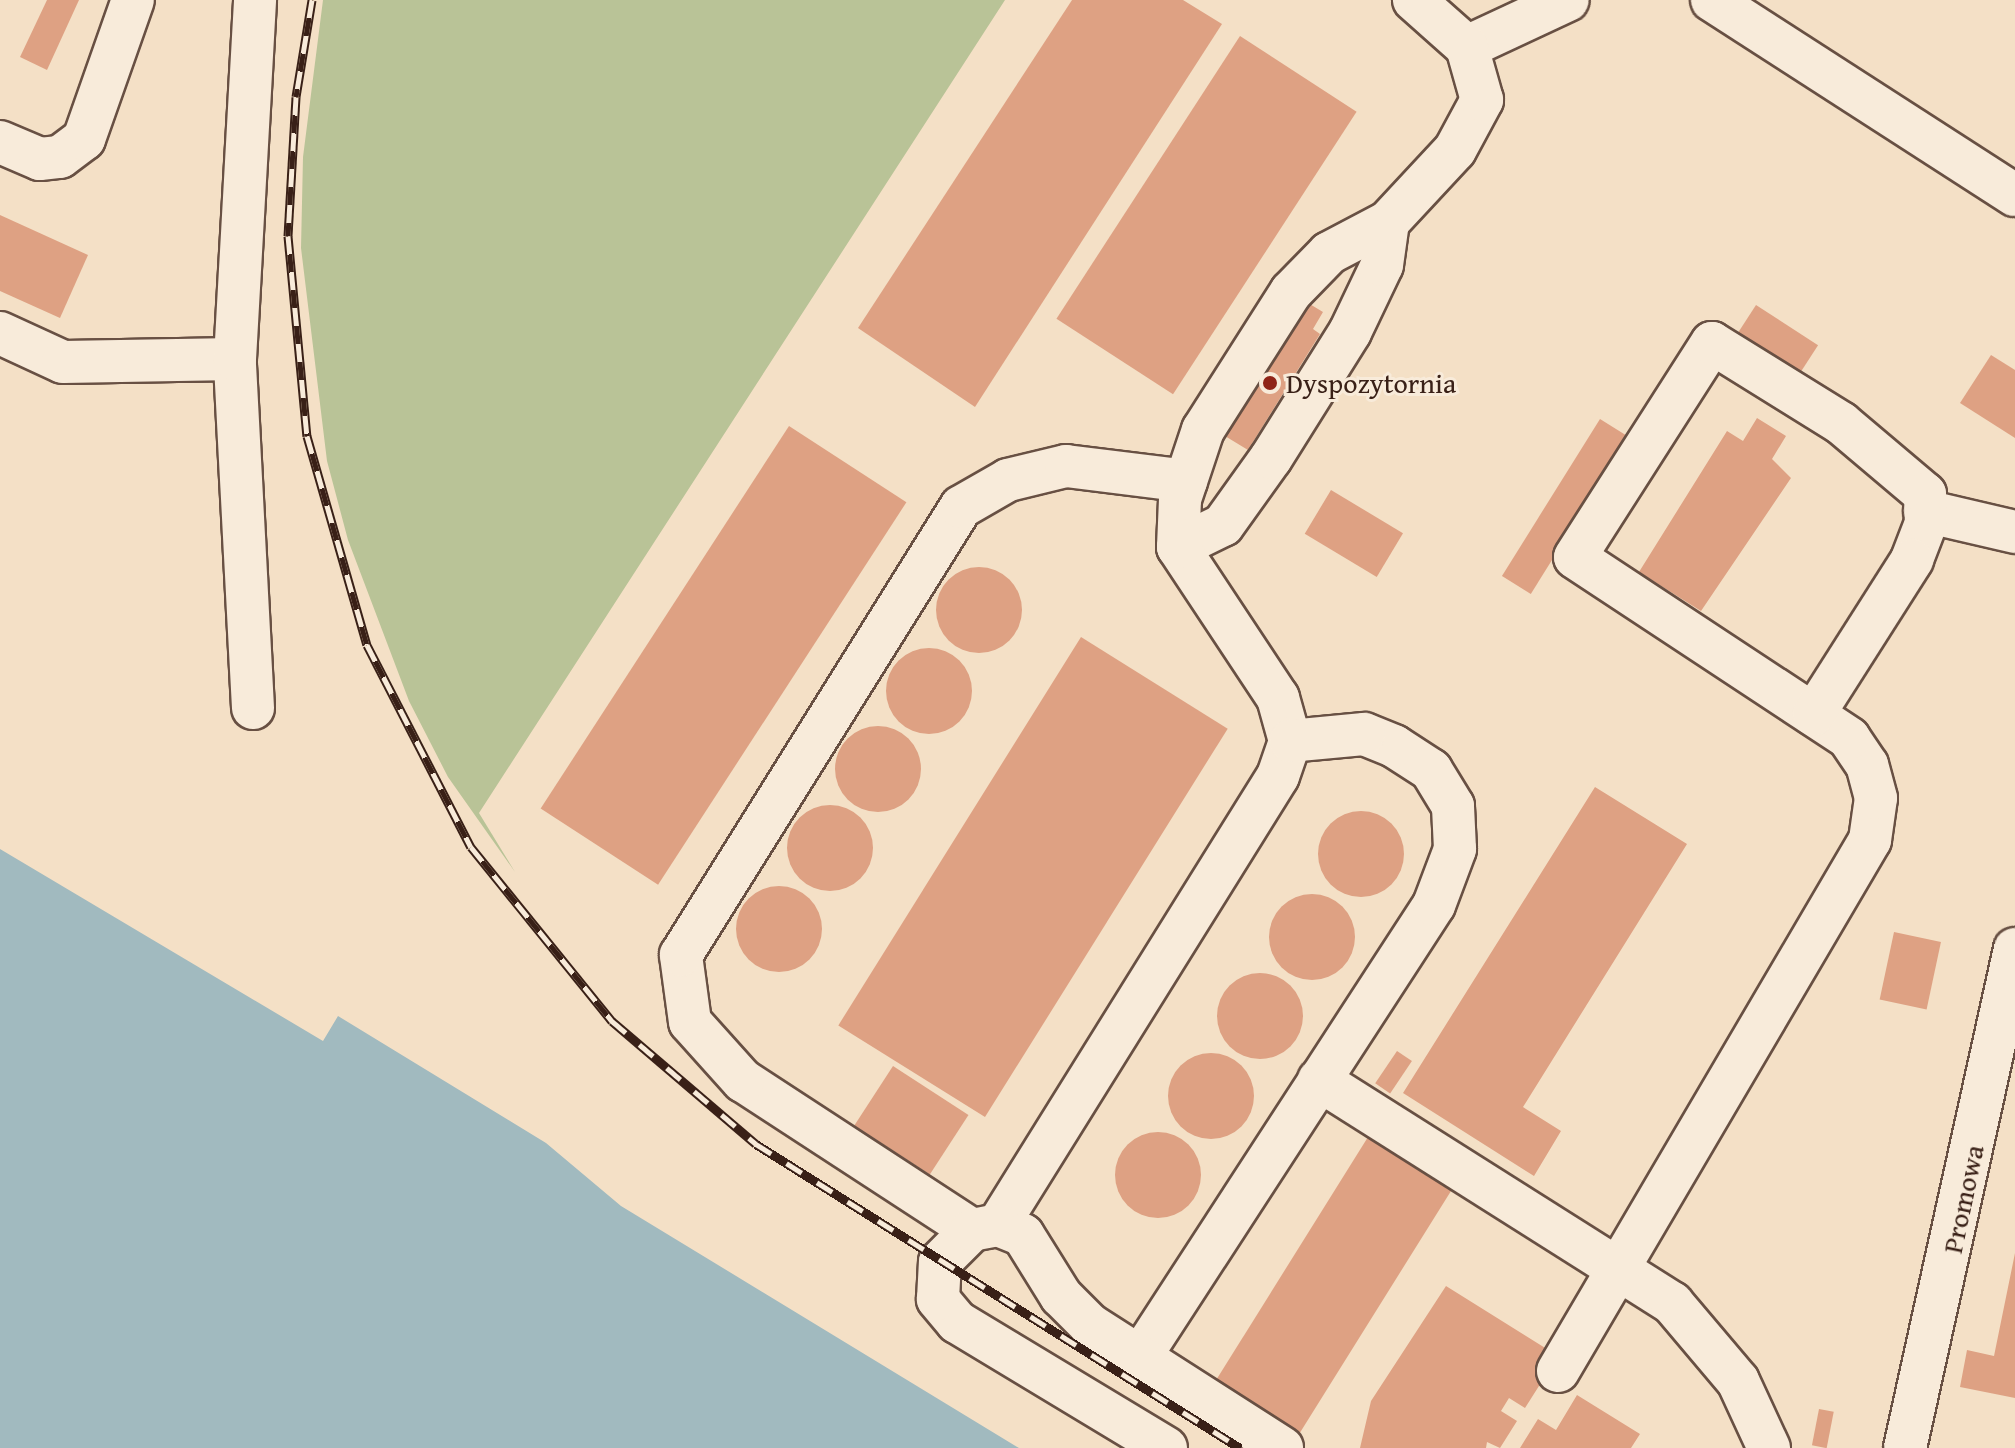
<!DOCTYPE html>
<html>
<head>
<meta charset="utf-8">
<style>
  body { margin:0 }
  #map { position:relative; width:2015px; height:1448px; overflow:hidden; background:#f4e0c6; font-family:"Gentium Book Plus",serif }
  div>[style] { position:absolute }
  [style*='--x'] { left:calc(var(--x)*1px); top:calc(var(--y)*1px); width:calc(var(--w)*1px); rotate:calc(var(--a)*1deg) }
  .green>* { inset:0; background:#b9c397 }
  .water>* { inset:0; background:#a1babf }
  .building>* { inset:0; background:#dea183; transform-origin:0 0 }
  .round { border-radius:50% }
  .roads { filter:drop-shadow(2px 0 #685043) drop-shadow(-2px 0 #685043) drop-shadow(0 2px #685043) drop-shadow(0 -2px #685043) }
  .minor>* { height:42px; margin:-21px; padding:0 21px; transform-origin:21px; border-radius:21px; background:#f8ebda }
  .rail>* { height:9px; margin-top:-4.5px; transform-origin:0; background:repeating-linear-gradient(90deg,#f8ebda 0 18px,#392017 0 36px); box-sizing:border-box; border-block:2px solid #392017 }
  .dots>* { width:22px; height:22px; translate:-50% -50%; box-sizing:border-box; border:4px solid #f8ebda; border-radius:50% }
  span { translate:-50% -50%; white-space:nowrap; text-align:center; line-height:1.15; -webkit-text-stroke:6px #f8ebda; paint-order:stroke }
  .poi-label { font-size:28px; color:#392017 }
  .left { translate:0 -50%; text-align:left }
  .street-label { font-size:28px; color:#392017 }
</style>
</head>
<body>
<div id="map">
  <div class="green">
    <i style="clip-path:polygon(323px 0,1005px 0,479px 813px,515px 872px,448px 777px,409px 701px,348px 540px,327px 461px,301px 248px,303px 157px)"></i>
  </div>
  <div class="water">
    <i style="clip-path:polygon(0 849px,323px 1041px,338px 1016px,546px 1143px,621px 1206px,1019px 1448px,0 1448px)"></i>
  </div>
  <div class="building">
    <i style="clip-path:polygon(47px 0,79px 0,47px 70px,20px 57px)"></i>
    <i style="clip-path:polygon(1072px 0,1183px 0,1222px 24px,975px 407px,858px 328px)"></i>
    <i style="left:1240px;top:36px;width:139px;height:337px;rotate:33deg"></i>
    <i style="clip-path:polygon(0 215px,88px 255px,60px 318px,0 291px)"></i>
    <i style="clip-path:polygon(1303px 300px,1323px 312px,1313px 329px,1320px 334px,1248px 450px,1220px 433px)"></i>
    <i style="left:1756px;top:305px;width:74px;height:39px;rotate:33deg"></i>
    <i style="clip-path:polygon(1991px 355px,2015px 370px,2015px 438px,1960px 403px)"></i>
    <i style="clip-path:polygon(1757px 418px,1786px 436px,1772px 459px,1791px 478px,1701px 611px,1639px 572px,1727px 431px,1743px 441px)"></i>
    <i style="left:1600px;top:419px;width:34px;height:185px;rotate:32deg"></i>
    <i style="left:789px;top:426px;width:140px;height:456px;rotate:33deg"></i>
    <i style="left:1331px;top:490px;width:84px;height:51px;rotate:31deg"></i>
    <i class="round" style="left:936px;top:567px;width:86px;height:86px"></i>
    <i style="left:1081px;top:637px;width:173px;height:458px;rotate:32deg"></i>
    <i class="round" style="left:886px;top:648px;width:86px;height:86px"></i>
    <i class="round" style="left:835px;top:726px;width:86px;height:86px"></i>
    <i style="clip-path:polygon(1595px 787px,1687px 844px,1523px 1107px,1561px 1131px,1534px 1176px,1403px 1093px)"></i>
    <i class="round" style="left:787px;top:805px;width:86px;height:86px"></i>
    <i class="round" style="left:1318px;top:811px;width:86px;height:86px"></i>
    <i class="round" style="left:736px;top:886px;width:86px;height:86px"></i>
    <i class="round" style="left:1269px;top:894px;width:86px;height:86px"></i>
    <i style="left:1894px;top:932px;width:48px;height:69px;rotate:12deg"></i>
    <i class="round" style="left:1217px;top:973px;width:86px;height:86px"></i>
    <i style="left:1397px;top:1051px;width:18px;height:39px;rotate:34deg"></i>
    <i class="round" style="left:1168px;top:1053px;width:86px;height:86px"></i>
    <i style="left:893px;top:1066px;width:90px;height:71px;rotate:33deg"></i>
    <i class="round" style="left:1115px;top:1132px;width:86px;height:86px"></i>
    <i style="left:1368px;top:1137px;width:99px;height:289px;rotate:32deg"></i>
    <i style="clip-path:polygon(2015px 1253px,2015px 1398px,1960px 1387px,1967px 1350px,1994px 1356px)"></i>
    <i style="clip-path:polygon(1446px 1286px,1558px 1356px,1525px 1408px,1509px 1398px,1501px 1411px,1517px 1421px,1500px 1448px,1487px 1442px,1486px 1448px,1360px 1448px,1371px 1401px)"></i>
    <i style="clip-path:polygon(1577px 1395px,1640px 1434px,1631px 1448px,1520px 1448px,1538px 1419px,1556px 1430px)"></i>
    <i style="left:1819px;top:1409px;width:15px;height:37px;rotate:11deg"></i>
  </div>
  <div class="roads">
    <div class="minor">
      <i style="--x:1712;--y:0;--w:360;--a:32.8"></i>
      <i style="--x:1467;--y:47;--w:111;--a:-25"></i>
      <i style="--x:0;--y:142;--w:43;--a:23"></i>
      <i style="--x:40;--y:159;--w:20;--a:-6"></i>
      <i style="--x:60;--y:157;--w:30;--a:-37"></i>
      <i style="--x:84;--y:139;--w:147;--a:-70.6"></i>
      <i style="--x:0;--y:333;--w:69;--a:24.7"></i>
      <i style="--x:63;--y:362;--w:172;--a:-1"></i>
      <i style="--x:1925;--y:511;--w:92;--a:13.1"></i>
      <i style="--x:1178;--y:547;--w:50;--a:-26.1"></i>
      <i style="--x:1223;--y:525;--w:82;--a:-54.4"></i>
      <i style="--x:1271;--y:458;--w:149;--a:-57.9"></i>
      <i style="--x:1350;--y:332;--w:74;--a:-64.5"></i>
      <i style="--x:1382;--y:265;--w:43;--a:-82.1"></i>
      <i style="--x:253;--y:708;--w:349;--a:-93"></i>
      <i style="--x:235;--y:359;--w:360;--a:-86.8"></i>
      <i style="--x:1319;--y:1080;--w:418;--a:32.3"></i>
      <i style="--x:1672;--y:1303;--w:102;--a:49.8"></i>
      <i style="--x:1738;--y:1381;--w:74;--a:65.2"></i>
      <i style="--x:998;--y:1225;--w:529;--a:-58.05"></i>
      <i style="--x:1278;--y:776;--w:37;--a:-71"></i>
      <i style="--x:1290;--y:741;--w:45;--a:-105.6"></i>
      <i style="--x:1278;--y:698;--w:181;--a:-123.5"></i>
      <i style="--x:1178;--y:547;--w:48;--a:-87.6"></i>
      <i style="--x:1180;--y:499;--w:73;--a:-71.6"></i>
      <i style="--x:1203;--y:430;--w:164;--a:-57.5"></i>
      <i style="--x:1291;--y:292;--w:54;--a:-45.7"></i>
      <i style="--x:1329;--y:253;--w:67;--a:-27.7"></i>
      <i style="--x:1388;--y:222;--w:98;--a:-47.1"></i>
      <i style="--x:1455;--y:150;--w:57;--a:-61.6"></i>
      <i style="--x:1482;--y:100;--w:55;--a:-105.8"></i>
      <i style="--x:1467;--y:47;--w:71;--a:-138.4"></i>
      <i style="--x:972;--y:1230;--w:273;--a:-146.9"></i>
      <i style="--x:743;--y:1081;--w:79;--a:-131.9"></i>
      <i style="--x:690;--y:1022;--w:68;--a:-97.7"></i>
      <i style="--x:681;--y:955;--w:528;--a:-57.99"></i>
      <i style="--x:961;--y:507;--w:54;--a:-29.9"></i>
      <i style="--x:1008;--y:480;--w:60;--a:-13.6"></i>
      <i style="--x:1066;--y:466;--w:121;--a:7.1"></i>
      <i style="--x:1140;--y:1357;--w:539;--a:-56.96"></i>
      <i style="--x:1434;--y:905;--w:60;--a:-69.4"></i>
      <i style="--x:1455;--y:849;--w:43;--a:-92.7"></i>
      <i style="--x:1453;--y:806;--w:42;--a:-121.4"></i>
      <i style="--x:1431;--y:770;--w:44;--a:-147"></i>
      <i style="--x:1394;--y:746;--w:32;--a:-158"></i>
      <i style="--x:1364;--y:734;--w:74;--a:174.6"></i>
      <i style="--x:1558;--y:1371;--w:616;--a:-59.56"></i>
      <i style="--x:1870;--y:840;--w:42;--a:-81.9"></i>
      <i style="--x:1876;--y:798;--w:34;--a:-105"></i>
      <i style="--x:1867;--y:765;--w:32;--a:-124"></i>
      <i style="--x:1849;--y:738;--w:328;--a:-146.6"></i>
      <i style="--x:1575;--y:557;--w:254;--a:-57.4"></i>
      <i style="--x:1712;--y:343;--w:152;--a:31.8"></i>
      <i style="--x:1841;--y:423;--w:110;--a:40.2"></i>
      <i style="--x:1925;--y:494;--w:29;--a:88"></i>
      <i style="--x:1926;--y:523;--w:40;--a:111"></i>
      <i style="--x:1912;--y:560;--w:183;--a:122.5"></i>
      <i style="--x:1166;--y:1448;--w:244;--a:-148.9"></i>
      <i style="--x:957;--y:1322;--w:30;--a:-130"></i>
      <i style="--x:938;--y:1299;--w:37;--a:-87"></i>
      <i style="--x:940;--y:1262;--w:45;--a:-45"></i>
      <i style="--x:972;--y:1230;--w:26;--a:-11"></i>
      <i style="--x:998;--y:1225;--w:27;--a:22"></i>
      <i style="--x:1023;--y:1235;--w:72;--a:58.1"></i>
      <i style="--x:1061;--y:1296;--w:41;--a:45"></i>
      <i style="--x:1090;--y:1325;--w:228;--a:32.6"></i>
      <i style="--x:1905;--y:1448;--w:511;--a:-77.57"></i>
    </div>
  </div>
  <div class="rail">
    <i style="--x:312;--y:0;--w:98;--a:99.4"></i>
    <i style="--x:296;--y:97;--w:139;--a:93.3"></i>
    <i style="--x:288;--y:236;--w:201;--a:84.6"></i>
    <i style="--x:307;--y:436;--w:217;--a:74"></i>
    <i style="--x:367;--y:645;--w:227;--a:62.8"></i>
    <i style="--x:471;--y:847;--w:224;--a:51"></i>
    <i style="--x:612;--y:1021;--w:189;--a:40.5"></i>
    <i style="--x:756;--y:1144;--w:572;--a:32.13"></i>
  </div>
  <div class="dots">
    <i style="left:1270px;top:383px;background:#8f2418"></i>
  </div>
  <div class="poi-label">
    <span class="left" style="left:1286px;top:383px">Dyspozytornia</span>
  </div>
  <div class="street-label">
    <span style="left:1963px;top:1199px;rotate:-78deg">Promowa</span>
  </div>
</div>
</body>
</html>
